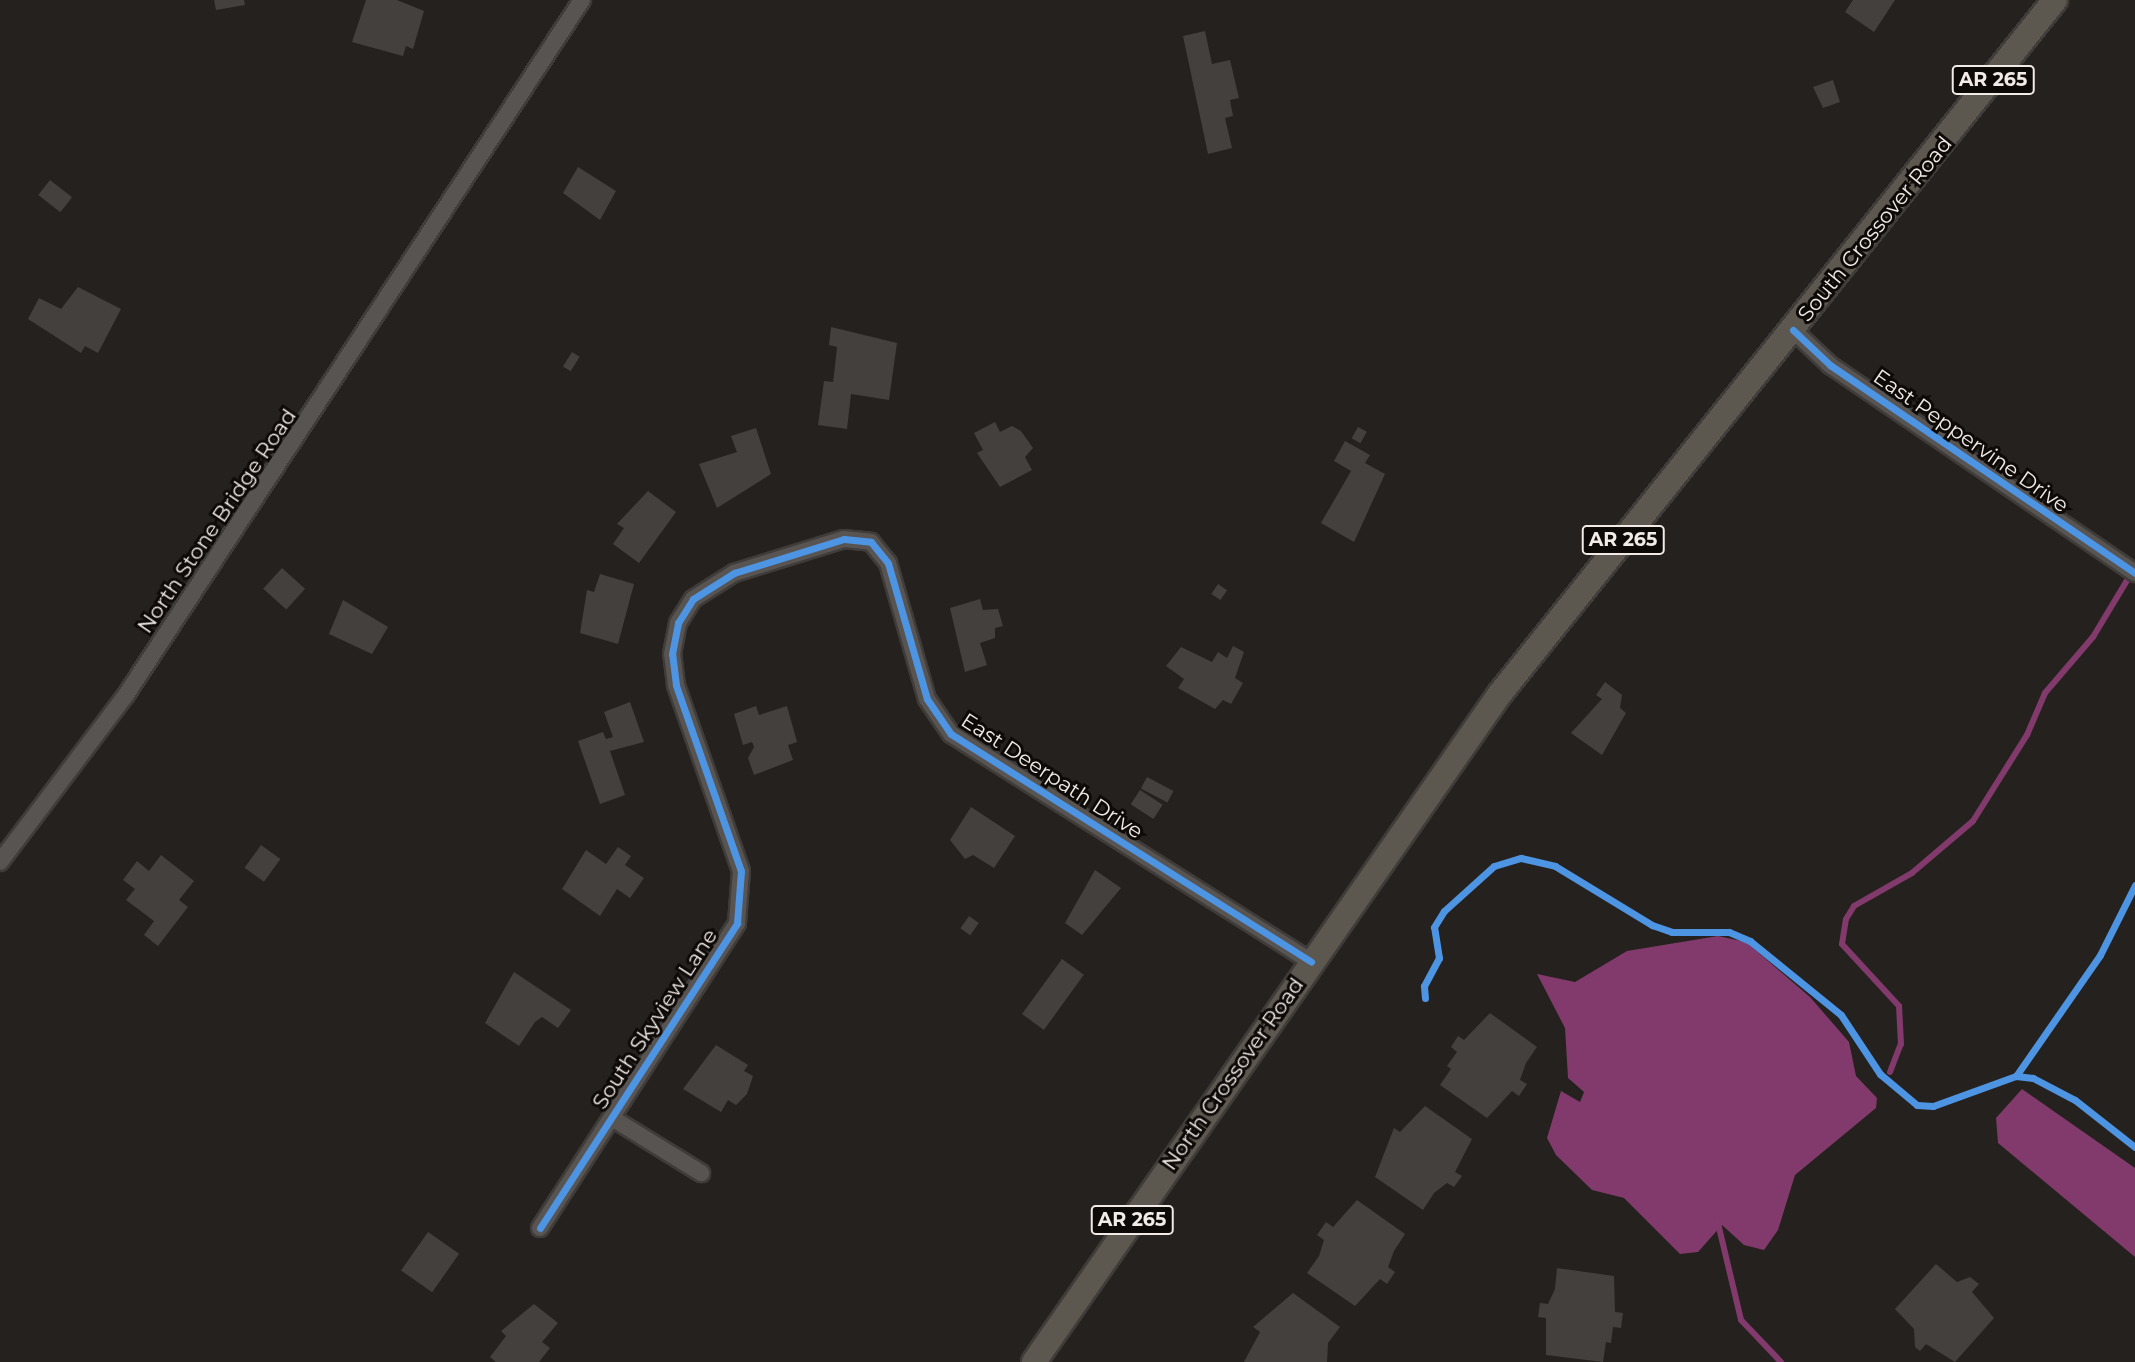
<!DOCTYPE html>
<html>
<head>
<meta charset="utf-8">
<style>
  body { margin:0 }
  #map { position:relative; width:2135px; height:1362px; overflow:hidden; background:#25211e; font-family:Montserrat,sans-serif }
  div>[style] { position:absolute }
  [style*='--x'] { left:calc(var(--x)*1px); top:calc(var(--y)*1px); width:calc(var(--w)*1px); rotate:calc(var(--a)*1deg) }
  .water>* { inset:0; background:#813a6b }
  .stream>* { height:6px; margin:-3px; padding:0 3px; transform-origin:3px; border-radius:3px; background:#813a6b }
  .building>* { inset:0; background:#43403e; transform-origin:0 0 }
  .roads { filter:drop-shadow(2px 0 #3f3c39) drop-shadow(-2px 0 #3f3c39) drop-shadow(0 2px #3f3c39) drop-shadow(0 -2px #3f3c39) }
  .minor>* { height:16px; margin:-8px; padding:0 8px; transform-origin:8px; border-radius:8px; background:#585452 }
  .primary>* { height:24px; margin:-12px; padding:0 12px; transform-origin:12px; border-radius:12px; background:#5d584f }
  .cycleway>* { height:7px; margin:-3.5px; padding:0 3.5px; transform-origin:3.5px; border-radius:3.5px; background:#4d94e3 }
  span { translate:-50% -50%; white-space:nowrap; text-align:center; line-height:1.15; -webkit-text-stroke:6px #0e0a08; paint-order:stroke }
  .shield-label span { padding:2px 5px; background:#0e0a08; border:2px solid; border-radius:5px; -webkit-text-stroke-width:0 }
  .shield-label { font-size:19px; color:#f1ebe7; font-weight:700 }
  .street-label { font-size:21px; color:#f1ebe7 }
</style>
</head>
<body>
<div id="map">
  <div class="water">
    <i style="clip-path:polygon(1718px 936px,1746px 942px,1810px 997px,1849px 1042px,1856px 1076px,1877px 1098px,1876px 1108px,1795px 1175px,1778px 1230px,1764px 1250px,1744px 1245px,1722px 1225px,1698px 1252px,1680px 1254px,1624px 1198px,1592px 1190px,1556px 1155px,1547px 1138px,1561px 1091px,1580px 1102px,1584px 1092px,1568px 1078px,1565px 1028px,1537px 974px,1575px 982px,1627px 951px)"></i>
    <i style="clip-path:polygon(2022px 1089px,2135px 1168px,2135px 1257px,1998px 1143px,1996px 1118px)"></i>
  </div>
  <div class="stream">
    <i style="--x:1890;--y:1072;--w:30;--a:-69"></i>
    <i style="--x:1901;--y:1044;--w:38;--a:-93"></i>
    <i style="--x:1899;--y:1006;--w:84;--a:-132.6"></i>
    <i style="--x:1842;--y:944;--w:25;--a:-81"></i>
    <i style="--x:1846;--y:919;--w:15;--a:-58"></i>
    <i style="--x:1854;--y:906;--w:67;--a:-29.6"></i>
    <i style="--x:1912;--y:873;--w:80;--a:-40.4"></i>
    <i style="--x:1973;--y:821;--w:102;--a:-57.9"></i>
    <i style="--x:2027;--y:735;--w:46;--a:-66.8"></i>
    <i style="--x:2045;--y:693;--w:74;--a:-49.4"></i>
    <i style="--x:2093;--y:637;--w:76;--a:-59"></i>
    <i style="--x:1717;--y:1219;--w:104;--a:76.6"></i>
    <i style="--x:1741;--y:1320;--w:58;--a:46.4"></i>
  </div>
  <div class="building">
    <i style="clip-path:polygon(214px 0,244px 0,245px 5px,216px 10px)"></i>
    <i style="clip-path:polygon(366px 0,397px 0,424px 11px,413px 49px,406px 46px,403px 56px,352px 42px)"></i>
    <i style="clip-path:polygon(1853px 0,1895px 0,1874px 32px,1845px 12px)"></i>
    <i style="clip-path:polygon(1205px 31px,1212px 64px,1230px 60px,1239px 98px,1230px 100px,1233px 116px,1225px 118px,1232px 148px,1208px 154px,1183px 36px)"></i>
    <i style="clip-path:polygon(1833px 80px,1840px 102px,1823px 108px,1813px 87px)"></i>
    <i style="clip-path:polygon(578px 167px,616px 191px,600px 220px,563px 193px)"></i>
    <i style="left:50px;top:180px;width:28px;height:19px;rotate:38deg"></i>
    <i style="clip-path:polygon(78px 287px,121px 309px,98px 353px,85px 346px,81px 353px,28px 319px,39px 298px,61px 309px)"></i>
    <i style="clip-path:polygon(831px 327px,897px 343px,889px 400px,851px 394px,847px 429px,818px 425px,824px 381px,833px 382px,834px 375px,837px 347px,829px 345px)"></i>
    <i style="left:572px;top:352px;width:9px;height:17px;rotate:32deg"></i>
    <i style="clip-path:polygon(995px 422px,1000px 432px,1012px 426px,1021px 431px,1033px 448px,1025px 457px,1032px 470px,1000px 487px,977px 453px,983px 450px,974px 433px)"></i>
    <i style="left:1358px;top:427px;width:10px;height:13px;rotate:29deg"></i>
    <i style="clip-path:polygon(756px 428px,771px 474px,717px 508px,699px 464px,737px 452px,731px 436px)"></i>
    <i style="clip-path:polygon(1345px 441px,1370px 455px,1365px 463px,1385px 474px,1354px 542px,1321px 523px,1351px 471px,1334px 461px)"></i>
    <i style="clip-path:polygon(648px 491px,676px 512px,639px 563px,613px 544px,624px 528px,617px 524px)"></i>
    <i style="left:282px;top:568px;width:31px;height:28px;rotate:42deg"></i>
    <i style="clip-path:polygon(600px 574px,634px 584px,618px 644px,580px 633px,587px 590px,594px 592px)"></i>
    <i style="left:1218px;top:584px;width:11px;height:12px;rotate:34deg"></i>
    <i style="clip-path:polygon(980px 599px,983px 610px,998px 609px,1003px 626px,995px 628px,995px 638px,980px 643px,987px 665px,965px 672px,950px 608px)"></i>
    <i style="clip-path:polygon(343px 600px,388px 627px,372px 654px,329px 634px)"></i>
    <i style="clip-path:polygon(1233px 646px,1244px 652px,1235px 678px,1243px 683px,1231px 704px,1223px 700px,1215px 709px,1178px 688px,1184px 679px,1166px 666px,1181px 647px,1212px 662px,1218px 652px,1227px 658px)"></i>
    <i style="clip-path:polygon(1605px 682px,1622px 695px,1620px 708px,1626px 713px,1602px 755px,1571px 733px,1602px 699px,1596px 695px)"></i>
    <i style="clip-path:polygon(630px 702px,644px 742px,610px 751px,625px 795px,600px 804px,578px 741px,603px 732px,606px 739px,613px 737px,604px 712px)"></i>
    <i style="clip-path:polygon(756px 706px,759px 715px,787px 706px,797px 742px,788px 745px,793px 760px,754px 775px,748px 758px,754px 747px,752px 742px,743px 745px,734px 714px)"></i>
    <i style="left:1147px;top:777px;width:30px;height:13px;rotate:28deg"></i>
    <i style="left:1140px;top:790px;width:27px;height:17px;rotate:33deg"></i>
    <i style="clip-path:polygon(971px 807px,1015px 836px,994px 868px,973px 855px,965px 859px,950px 840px)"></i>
    <i style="left:261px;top:845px;width:24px;height:28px;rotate:36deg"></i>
    <i style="clip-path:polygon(618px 847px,631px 856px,625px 865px,644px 878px,630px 898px,617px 889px,600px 916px,562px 889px,586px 850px,606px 864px)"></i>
    <i style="clip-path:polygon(161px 855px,194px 881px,179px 900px,188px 907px,158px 946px,144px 935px,154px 921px,126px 900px,135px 889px,123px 880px,137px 861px,149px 871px)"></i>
    <i style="clip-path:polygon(1095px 870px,1121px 888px,1082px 935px,1065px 923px)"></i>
    <i style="left:969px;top:916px;width:12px;height:15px;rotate:35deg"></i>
    <i style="left:1062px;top:959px;width:27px;height:68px;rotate:36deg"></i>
    <i style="clip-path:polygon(514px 972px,571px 1010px,558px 1028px,542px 1017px,535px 1022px,519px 1046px,485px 1023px)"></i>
    <i style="clip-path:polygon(1490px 1013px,1537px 1047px,1526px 1063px,1520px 1080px,1527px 1084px,1519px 1096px,1512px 1091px,1487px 1118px,1440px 1085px,1451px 1069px,1447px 1066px,1457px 1052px,1451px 1047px,1458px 1036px,1464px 1040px)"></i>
    <i style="clip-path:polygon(716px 1045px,748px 1065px,744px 1071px,753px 1076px,747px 1094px,736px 1105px,728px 1100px,721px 1112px,683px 1089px)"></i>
    <i style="clip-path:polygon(1425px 1106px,1472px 1139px,1455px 1172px,1462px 1176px,1454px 1187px,1447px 1183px,1434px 1193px,1423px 1210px,1375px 1177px,1394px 1128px,1400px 1132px)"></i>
    <i style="clip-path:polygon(1357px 1200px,1405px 1234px,1394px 1251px,1388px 1267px,1395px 1272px,1387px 1284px,1380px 1279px,1355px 1306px,1307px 1273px,1319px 1256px,1324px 1240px,1317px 1235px,1326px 1222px,1333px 1227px)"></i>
    <i style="left:428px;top:1232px;width:38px;height:47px;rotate:35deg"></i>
    <i style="clip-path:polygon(1936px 1264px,1957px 1282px,1970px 1277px,1979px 1284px,1972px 1292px,1994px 1318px,1955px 1362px,1926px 1344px,1920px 1351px,1915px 1347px,1914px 1329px,1895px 1309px)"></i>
    <i style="clip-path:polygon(1557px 1268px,1614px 1276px,1615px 1312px,1623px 1313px,1621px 1328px,1613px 1327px,1611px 1343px,1606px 1342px,1603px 1362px,1546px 1355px,1546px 1318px,1538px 1317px,1540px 1303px,1548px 1304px,1555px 1289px)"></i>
    <i style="clip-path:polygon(1293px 1293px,1340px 1327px,1328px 1343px,1327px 1362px,1244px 1362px,1260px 1332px,1253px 1327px)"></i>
    <i style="clip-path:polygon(534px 1304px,558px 1323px,542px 1342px,550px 1348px,539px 1362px,496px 1362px,490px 1357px,506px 1336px,501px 1331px)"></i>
  </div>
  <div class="roads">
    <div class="minor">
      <i style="--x:1793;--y:330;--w:51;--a:43.4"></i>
      <i style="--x:1830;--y:365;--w:369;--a:34.3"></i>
      <i style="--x:0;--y:862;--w:209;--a:-53"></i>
      <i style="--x:126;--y:695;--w:831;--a:-56.73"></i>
      <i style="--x:612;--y:1118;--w:105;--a:31.7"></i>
      <i style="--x:540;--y:1228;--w:363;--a:-57.1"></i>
      <i style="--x:737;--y:923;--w:52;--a:-85.6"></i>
      <i style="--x:741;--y:871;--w:197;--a:-109.3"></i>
      <i style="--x:676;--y:685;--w:31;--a:-97"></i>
      <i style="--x:672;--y:654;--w:32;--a:-79"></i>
      <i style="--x:678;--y:623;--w:28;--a:-58"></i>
      <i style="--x:693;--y:599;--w:49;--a:-32.4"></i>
      <i style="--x:734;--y:573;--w:115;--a:-17.2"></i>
      <i style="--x:844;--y:539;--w:27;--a:6"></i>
      <i style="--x:871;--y:542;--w:27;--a:51"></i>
      <i style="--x:888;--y:563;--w:141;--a:74"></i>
      <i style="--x:927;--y:699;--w:42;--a:55.6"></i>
      <i style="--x:951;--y:734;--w:426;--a:32.3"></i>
    </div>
    <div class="primary">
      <i style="--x:1034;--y:1362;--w:813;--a:-55.12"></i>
      <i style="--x:1499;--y:695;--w:890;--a:-51.34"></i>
    </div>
  </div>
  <div class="cycleway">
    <i style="--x:1793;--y:330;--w:51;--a:43.4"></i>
    <i style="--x:1830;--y:365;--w:369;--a:34.3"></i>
    <i style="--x:1425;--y:998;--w:12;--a:-95"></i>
    <i style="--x:1424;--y:986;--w:32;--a:-62"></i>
    <i style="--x:1439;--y:958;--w:31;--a:-99"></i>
    <i style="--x:1434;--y:927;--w:19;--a:-58"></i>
    <i style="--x:1444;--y:911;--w:67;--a:-42"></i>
    <i style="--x:1494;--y:866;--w:28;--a:-17"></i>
    <i style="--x:1521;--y:858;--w:35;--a:13"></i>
    <i style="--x:1555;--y:866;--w:114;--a:31.3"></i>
    <i style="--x:1652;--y:925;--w:21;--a:19"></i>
    <i style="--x:1672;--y:932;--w:57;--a:0"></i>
    <i style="--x:1729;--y:932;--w:23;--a:23"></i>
    <i style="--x:1750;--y:941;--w:117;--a:39.1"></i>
    <i style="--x:1841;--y:1015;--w:71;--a:56.5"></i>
    <i style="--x:1880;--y:1074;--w:48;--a:40"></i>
    <i style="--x:1917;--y:1105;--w:16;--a:4"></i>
    <i style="--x:1933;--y:1106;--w:88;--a:-19.9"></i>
    <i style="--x:2016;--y:1076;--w:17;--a:7"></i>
    <i style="--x:2033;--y:1078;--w:47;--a:27.6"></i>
    <i style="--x:2075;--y:1100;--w:76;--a:38.1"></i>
    <i style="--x:2016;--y:1076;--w:147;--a:-55.2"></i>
    <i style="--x:2100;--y:955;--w:78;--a:-63.4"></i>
    <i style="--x:540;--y:1228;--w:363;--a:-57.1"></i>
    <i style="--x:737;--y:923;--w:52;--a:-85.6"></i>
    <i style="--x:741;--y:871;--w:197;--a:-109.3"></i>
    <i style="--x:676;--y:685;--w:31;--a:-97"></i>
    <i style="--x:672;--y:654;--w:32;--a:-79"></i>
    <i style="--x:678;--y:623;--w:28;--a:-58"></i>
    <i style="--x:693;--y:599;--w:49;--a:-32.4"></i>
    <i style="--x:734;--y:573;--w:115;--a:-17.2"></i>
    <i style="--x:844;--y:539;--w:27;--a:6"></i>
    <i style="--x:871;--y:542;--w:27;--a:51"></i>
    <i style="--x:888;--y:563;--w:141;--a:74"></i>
    <i style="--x:927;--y:699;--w:42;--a:55.6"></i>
    <i style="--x:951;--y:734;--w:426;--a:32.3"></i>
  </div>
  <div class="shield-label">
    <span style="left:1993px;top:80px">AR 265</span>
    <span style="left:1623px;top:540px">AR 265</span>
    <span style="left:1132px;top:1220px">AR 265</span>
  </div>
  <div class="street-label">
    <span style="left:1875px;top:229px;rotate:-51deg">South Crossover Road</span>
    <span style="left:1971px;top:441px;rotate:35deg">East Peppervine Drive</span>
    <span style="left:217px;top:521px;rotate:-56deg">North Stone Bridge Road</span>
    <span style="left:1052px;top:776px;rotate:33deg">East Deerpath Drive</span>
    <span style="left:655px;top:1019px;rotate:-57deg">South Skyview Lane</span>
    <span style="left:1233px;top:1074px;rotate:-55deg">North Crossover Road</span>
  </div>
</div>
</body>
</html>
